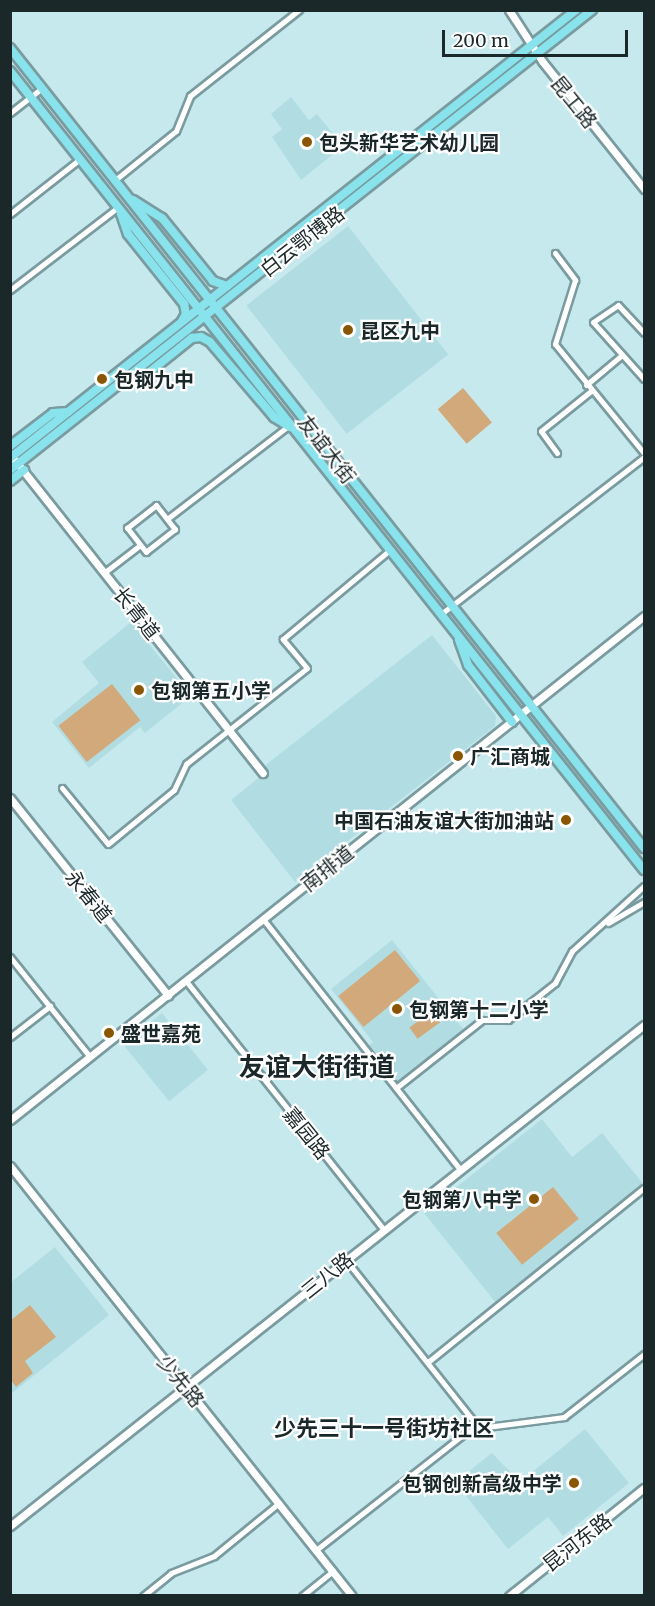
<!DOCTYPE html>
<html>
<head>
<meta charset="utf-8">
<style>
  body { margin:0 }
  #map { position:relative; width:655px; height:1606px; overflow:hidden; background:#c6e9ed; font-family:Merriweather,"Noto Sans SC",serif }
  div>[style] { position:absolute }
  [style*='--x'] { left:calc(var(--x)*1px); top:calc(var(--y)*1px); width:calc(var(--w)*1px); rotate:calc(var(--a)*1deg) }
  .built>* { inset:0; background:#b1dde2; transform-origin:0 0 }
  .green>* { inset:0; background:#d2a97b; transform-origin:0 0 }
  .roads { filter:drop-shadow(2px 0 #7a9b9f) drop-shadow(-2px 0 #7a9b9f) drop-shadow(0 2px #7a9b9f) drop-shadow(0 -2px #7a9b9f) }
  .street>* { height:5px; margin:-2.5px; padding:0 2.5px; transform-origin:2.5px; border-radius:2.5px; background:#fff }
  .secondary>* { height:7px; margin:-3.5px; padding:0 3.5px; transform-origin:3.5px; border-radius:3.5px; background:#fff }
  .primary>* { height:8px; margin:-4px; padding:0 4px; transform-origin:4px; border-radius:4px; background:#89e3ec }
  .dots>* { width:16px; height:16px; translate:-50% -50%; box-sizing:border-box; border:3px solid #fff; border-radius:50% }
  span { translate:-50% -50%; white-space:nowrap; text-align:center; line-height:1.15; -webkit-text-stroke:4.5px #fff; paint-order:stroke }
  .street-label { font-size:20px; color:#1b282a }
  .poi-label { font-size:20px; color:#1b282a; font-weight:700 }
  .left { translate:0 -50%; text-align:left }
  .right { translate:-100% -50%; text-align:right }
  .quarter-label { font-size:22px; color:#1b282a; font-weight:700 }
  .district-label { font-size:26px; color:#1b282a; font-weight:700 }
  .frame { position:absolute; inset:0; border:12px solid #1b282a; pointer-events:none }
  .scale { position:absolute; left:442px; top:30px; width:186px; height:27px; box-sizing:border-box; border:3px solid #1b282a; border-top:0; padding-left:8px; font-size:18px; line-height:21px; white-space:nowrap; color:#1b282a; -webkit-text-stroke:4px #fff; paint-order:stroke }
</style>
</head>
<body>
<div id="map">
  <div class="built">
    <i style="clip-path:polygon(291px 97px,309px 120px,317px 114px,343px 146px,301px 180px,272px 137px,282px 129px,271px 114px)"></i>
    <i style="left:348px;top:226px;width:163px;height:129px;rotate:52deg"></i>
    <i style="clip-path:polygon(131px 622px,191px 696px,145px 733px,140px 727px,89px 768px,52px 722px,99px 683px,82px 662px)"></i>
    <i style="clip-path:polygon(432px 635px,496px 716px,495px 726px,295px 882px,231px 800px,266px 772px,263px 767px)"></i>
    <i style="clip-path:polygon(392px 940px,464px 1030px,398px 1083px,368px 1046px,373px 1042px,331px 989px)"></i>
    <i style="left:162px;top:1013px;width:73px;height:50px;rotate:51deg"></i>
    <i style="clip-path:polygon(542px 1119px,572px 1157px,602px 1133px,644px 1185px,496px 1303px,424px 1213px)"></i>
    <i style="clip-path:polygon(55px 1247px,109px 1315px,11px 1394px,10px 1283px)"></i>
    <i style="clip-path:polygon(585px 1429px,629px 1483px,563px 1536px,548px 1517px,508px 1549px,455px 1482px,492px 1453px,520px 1482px)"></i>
  </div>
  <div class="green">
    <i style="left:463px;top:388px;width:45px;height:33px;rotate:50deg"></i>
    <i style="left:112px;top:684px;width:46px;height:68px;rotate:52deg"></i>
    <i style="left:395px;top:950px;width:40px;height:73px;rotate:51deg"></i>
    <i style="left:432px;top:1011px;width:14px;height:28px;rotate:54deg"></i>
    <i style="left:553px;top:1187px;width:41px;height:73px;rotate:51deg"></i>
    <i style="clip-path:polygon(30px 1305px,56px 1337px,25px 1361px,33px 1373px,16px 1387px,11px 1380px,11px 1320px)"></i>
  </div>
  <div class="roads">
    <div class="street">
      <i style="--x:10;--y:113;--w:41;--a:-38"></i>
      <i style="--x:115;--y:180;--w:78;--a:-38.8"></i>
      <i style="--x:176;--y:131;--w:38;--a:-68"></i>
      <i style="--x:190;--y:96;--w:139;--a:-38.3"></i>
      <i style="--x:10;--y:214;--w:89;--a:-38.2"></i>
      <i style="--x:555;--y:253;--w:34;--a:53"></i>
      <i style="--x:575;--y:280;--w:67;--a:107.4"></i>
      <i style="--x:555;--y:344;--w:141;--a:50.8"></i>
      <i style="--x:10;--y:290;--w:136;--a:-37.5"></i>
      <i style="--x:644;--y:379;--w:76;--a:-131.8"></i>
      <i style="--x:593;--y:322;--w:30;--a:-34"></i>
      <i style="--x:618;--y:305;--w:38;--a:47"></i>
      <i style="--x:586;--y:385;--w:47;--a:-39.8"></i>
      <i style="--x:557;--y:453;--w:27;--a:-126"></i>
      <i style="--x:541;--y:431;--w:64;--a:-38.7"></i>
      <i style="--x:156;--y:505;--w:31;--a:52"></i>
      <i style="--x:175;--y:529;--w:37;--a:142"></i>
      <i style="--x:146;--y:552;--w:31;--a:-128"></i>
      <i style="--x:127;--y:528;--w:37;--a:-38"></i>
      <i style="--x:167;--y:519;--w:153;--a:-37.5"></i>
      <i style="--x:105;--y:572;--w:44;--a:-37.6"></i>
      <i style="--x:441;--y:614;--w:257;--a:-37.7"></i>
      <i style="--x:62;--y:788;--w:72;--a:50.6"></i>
      <i style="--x:108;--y:844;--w:85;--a:-39.3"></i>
      <i style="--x:174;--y:790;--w:29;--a:-65"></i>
      <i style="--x:186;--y:764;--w:154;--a:-38.4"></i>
      <i style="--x:307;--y:668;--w:38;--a:-130"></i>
      <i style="--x:283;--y:639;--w:139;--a:-39.8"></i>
      <i style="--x:263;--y:919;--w:318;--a:51.8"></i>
      <i style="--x:608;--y:923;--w:42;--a:-30.3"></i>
      <i style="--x:10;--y:957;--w:128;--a:51.3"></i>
      <i style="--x:186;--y:981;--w:318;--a:51.5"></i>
      <i style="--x:10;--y:1037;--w:51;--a:-37.8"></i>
      <i style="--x:396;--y:1088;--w:110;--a:-38.3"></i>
      <i style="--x:482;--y:1020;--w:26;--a:0"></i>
      <i style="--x:508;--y:1020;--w:60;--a:-38.2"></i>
      <i style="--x:555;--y:983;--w:36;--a:-62"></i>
      <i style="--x:572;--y:951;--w:97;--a:-42.1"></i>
      <i style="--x:428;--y:1362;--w:277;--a:-38.9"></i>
      <i style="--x:479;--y:1428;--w:86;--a:-7.4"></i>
      <i style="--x:564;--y:1417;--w:102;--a:-38.2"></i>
      <i style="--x:316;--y:1550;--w:189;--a:-38.1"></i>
      <i style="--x:465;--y:1433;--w:15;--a:-20"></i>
      <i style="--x:479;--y:1428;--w:214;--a:-128.4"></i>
      <i style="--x:143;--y:1596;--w:36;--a:-39"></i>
      <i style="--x:171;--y:1573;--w:46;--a:-21.6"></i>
      <i style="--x:214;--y:1556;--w:84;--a:-39.2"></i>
      <i style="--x:302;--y:1596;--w:40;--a:-39"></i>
    </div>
    <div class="secondary">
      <i style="--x:509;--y:10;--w:61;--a:57.1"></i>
      <i style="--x:542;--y:61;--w:164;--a:51.4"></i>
      <i style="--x:10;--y:454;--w:407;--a:51.6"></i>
      <i style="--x:10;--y:798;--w:253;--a:51.3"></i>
      <i style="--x:10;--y:1120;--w:810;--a:-38.48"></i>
      <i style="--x:10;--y:1166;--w:549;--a:51.5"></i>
      <i style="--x:10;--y:1526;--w:808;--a:-38.32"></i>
      <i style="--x:509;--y:1596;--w:173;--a:-38.7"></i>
    </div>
    <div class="primary">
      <i style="--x:10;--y:48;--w:1021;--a:51.6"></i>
      <i style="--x:10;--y:71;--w:1020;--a:51.57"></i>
      <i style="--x:133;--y:200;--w:34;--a:32"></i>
      <i style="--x:162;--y:218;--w:81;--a:51"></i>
      <i style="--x:213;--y:281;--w:15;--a:20"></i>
      <i style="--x:121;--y:214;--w:21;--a:71"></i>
      <i style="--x:128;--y:234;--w:90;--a:51.3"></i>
      <i style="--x:184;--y:304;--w:10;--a:79"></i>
      <i style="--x:186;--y:314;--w:8;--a:120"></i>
      <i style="--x:130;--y:378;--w:17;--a:-13"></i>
      <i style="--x:147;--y:374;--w:58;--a:-38.7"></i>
      <i style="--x:192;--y:338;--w:9;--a:-6"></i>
      <i style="--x:201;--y:337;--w:10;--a:29"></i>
      <i style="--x:210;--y:342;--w:99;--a:49.5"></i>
      <i style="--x:274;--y:417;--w:19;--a:32"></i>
      <i style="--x:10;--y:446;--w:54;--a:-37.5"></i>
      <i style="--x:53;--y:413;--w:15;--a:-4"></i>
      <i style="--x:10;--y:458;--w:722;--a:-38.36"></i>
      <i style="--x:10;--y:470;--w:742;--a:-38.32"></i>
      <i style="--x:10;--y:481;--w:18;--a:-38"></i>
      <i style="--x:459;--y:640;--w:27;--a:70"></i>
      <i style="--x:468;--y:665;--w:72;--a:52.3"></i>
    </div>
  </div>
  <div class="dots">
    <i style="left:307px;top:142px;background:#8a5603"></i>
    <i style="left:348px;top:330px;background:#8a5603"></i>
    <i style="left:102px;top:379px;background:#8a5603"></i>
    <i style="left:139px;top:690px;background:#8a5603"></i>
    <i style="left:458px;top:756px;background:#8a5603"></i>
    <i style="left:566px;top:820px;background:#8a5603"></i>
    <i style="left:397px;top:1009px;background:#8a5603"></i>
    <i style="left:109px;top:1033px;background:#8a5603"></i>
    <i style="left:534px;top:1199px;background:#8a5603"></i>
    <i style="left:574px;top:1483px;background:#8a5603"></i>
  </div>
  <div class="street-label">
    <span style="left:574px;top:102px;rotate:51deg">昆工路</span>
    <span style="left:302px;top:241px;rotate:-38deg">白云鄂博路</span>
    <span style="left:327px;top:449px;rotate:52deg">友谊大街</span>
    <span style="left:137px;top:613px;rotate:52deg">长青道</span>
    <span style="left:327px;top:868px;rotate:-38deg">南排道</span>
    <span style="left:89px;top:896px;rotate:51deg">永春道</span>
    <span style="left:307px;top:1133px;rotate:51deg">嘉园路</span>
    <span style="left:327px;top:1275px;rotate:-39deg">三八路</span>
    <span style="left:181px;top:1381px;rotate:51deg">少先路</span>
    <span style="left:577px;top:1542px;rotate:-38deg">昆河东路</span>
  </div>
  <div class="poi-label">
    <span class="left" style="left:319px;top:142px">包头新华艺术幼儿园</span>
    <span class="left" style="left:360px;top:330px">昆区九中</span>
    <span class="left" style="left:114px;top:379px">包钢九中</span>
    <span class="left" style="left:151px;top:690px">包钢第五小学</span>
    <span class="left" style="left:470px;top:756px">广汇商城</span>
    <span class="right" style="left:554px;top:820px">中国石油友谊大街加油站</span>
    <span class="left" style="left:409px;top:1009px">包钢第十二小学</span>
    <span class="left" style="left:121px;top:1033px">盛世嘉苑</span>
    <span class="right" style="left:522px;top:1199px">包钢第八中学</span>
    <span class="right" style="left:562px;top:1483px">包钢创新高级中学</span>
  </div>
  <div class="quarter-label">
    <span style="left:384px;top:1429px">少先三十一号街坊社区</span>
  </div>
  <div class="district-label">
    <span style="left:317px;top:1067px">友谊大街街道</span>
  </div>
  <div class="frame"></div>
  <div class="scale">200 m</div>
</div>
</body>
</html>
